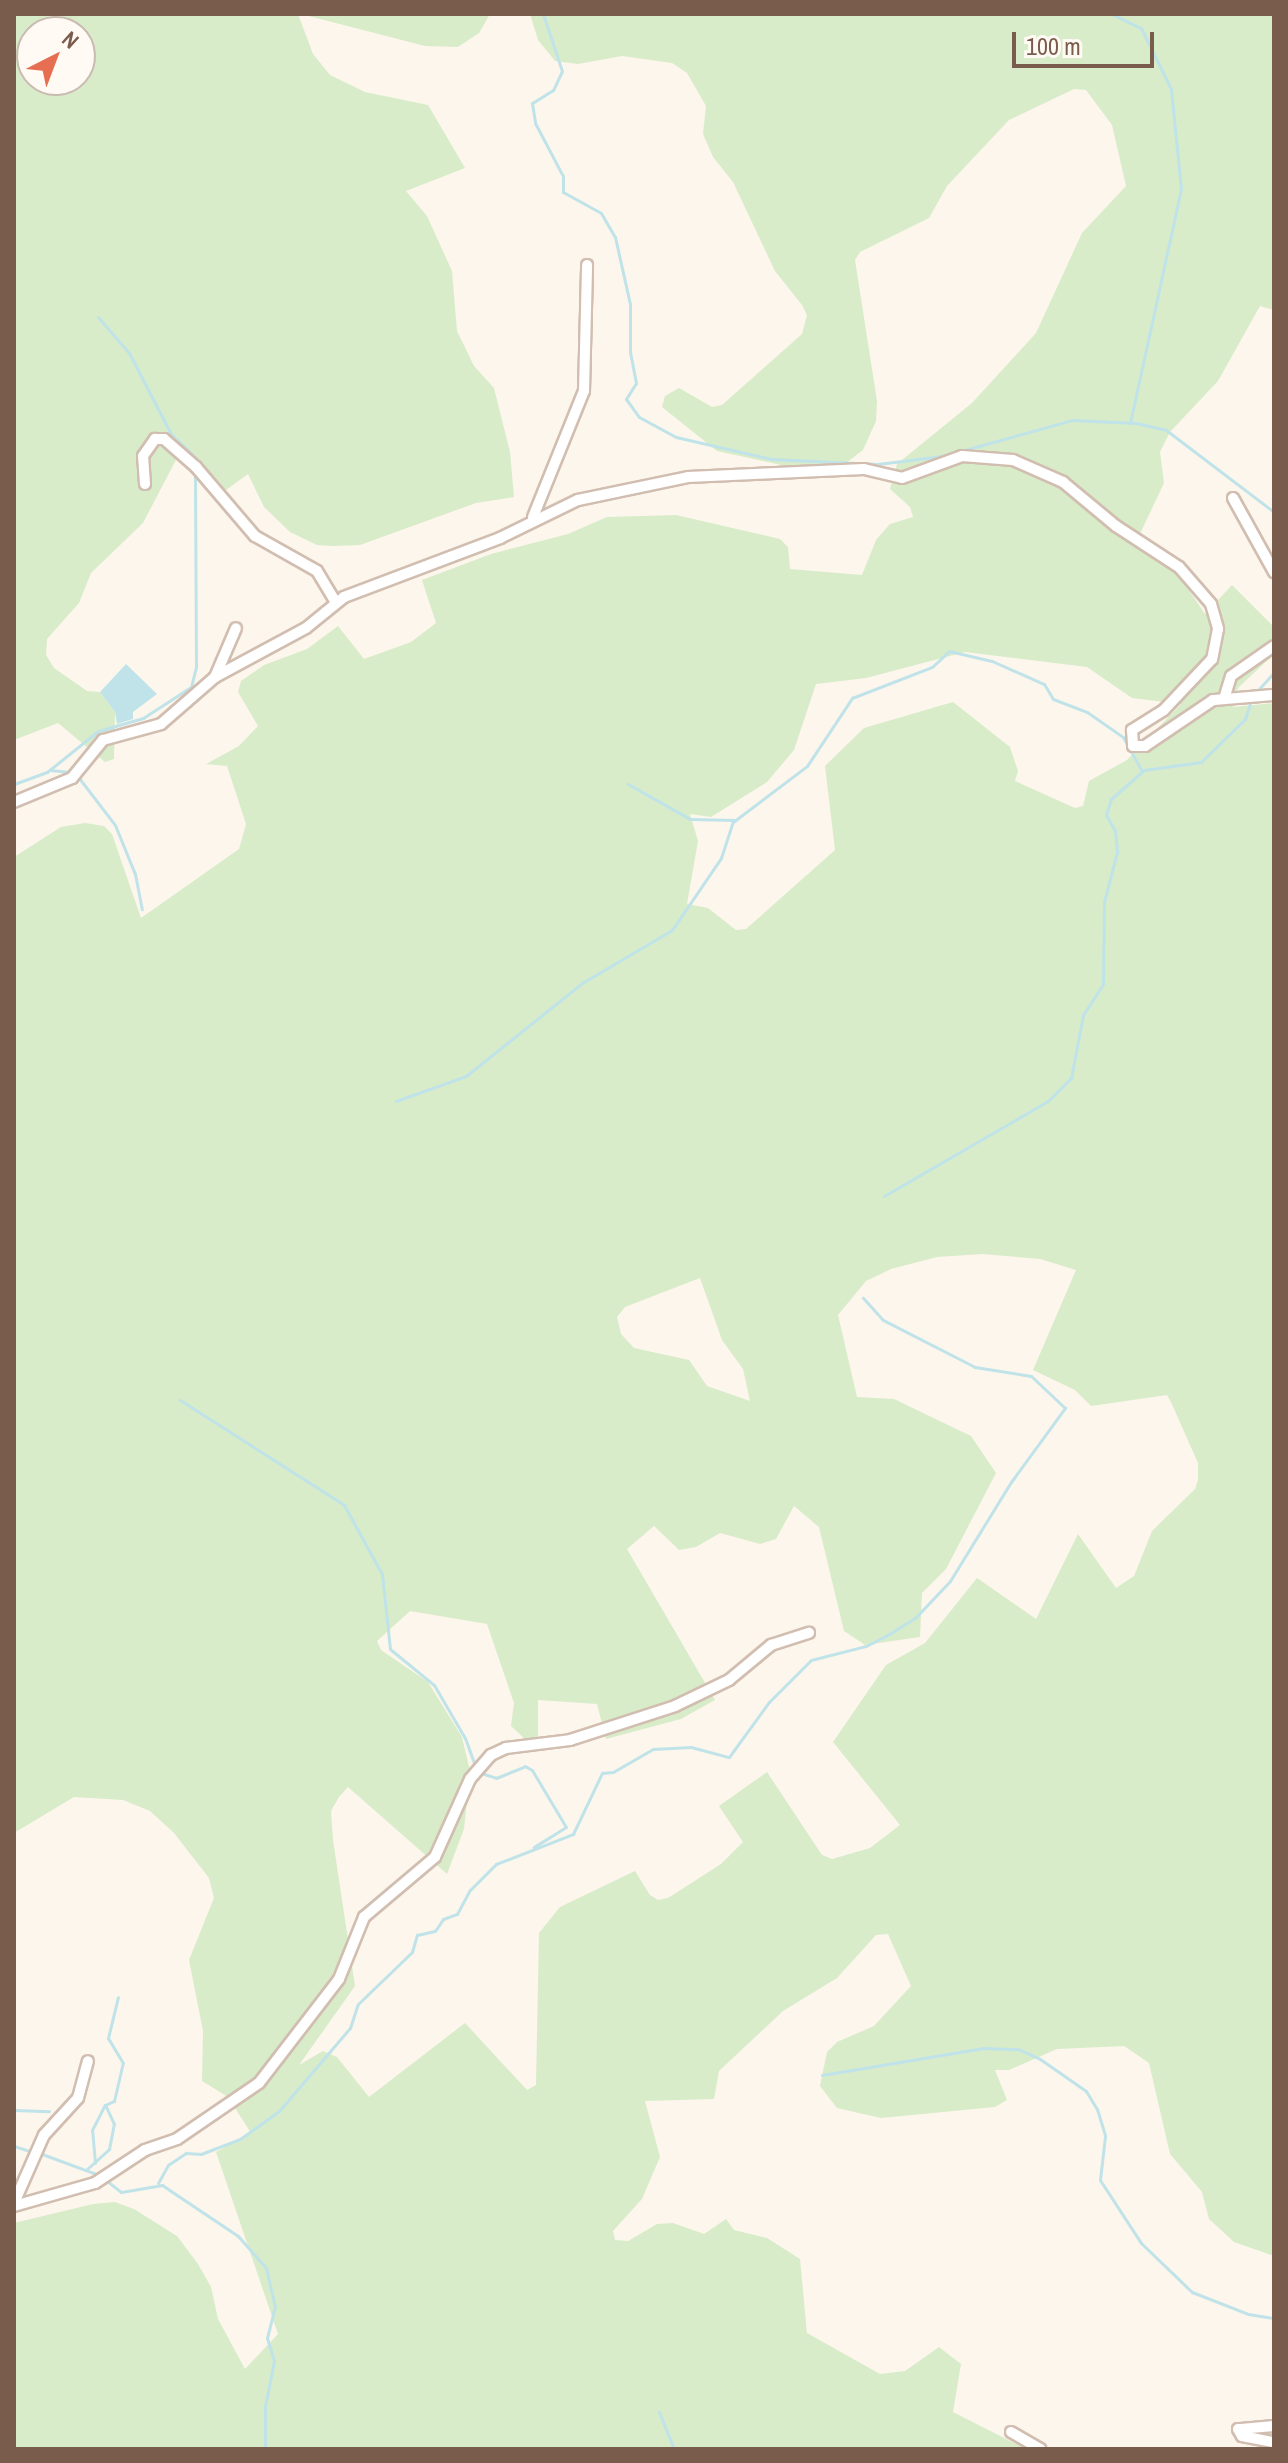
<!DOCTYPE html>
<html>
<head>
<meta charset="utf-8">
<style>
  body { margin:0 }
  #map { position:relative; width:1288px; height:2463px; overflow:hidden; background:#fdf6ec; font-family:"Archivo Narrow",sans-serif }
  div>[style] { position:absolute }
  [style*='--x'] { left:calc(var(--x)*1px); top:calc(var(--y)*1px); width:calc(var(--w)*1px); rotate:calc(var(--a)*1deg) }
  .green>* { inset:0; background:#d8ecc9 }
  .water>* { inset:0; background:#bfe3e8 }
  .stream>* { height:3px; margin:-1.5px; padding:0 1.5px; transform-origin:1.5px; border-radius:1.5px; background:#bfe3e8 }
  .roads { filter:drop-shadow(2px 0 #d1beb0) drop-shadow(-2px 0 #d1beb0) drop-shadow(0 2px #d1beb0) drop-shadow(0 -2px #d1beb0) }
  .minor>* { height:10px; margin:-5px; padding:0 5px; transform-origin:5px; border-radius:5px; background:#fff }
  span { translate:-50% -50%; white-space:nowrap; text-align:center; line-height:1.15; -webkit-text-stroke:7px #fffaf3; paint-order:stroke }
  .frame { position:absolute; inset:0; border:16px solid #7a5c4d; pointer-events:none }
  .north { position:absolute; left:16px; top:16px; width:80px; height:80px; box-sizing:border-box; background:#fffaf3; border:2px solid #cabbb1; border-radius:50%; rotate:42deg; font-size:22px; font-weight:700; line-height:32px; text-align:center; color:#7a5c4d }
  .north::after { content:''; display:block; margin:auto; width:28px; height:36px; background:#e76f51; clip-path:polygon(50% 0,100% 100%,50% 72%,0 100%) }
  .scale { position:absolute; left:1012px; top:32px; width:142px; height:36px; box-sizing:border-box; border:4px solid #7a5c4d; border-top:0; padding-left:10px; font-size:24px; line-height:28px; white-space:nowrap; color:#7a5c4d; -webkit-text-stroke:6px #fffaf3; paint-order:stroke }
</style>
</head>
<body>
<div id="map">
  <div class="green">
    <i style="clip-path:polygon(evenodd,14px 14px,298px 14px,313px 54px,330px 75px,365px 92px,428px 105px,465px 168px,406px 191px,427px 216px,452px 271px,457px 331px,474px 366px,494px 388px,510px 452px,514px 497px,476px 503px,360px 545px,333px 546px,317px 545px,290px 532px,264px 507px,248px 474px,222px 493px,178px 456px,143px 523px,91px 573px,79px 603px,47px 639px,46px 655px,54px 668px,87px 691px,100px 692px,115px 712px,114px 759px,105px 762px,58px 723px,14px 740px,14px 14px,32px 32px,80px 32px,80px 80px,32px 80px,32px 32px)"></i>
    <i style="clip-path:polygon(301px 14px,490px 14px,479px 33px,458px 47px,425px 46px)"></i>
    <i style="clip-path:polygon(evenodd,530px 14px,1274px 14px,1274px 310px,1260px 306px,1218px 381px,1170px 432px,1160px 452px,1164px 483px,1138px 538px,1180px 577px,1205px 614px,1232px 585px,1274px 627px,1274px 654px,1239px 687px,1232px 701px,1233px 707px,1274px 703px,1274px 2256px,1234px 2242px,1209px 2219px,1202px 2192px,1170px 2154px,1149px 2063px,1124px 2046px,1057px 2049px,1009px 2070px,995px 2070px,1007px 2100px,995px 2107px,881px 2118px,837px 2108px,820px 2086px,827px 2052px,837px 2042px,874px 2026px,911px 1986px,888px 1934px,876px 1935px,837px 1978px,783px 2011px,719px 2071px,714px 2099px,645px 2101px,660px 2157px,642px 2199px,613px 2231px,615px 2240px,628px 2241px,657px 2224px,673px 2223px,704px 2234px,726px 2219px,734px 2230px,767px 2238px,800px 2259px,807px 2333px,880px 2374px,905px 2371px,939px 2347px,961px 2364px,953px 2412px,1026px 2449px,14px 2449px,14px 2223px,93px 2204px,115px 2202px,134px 2209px,177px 2236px,198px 2264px,211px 2287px,218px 2319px,245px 2369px,278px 2334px,216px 2152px,251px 2133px,228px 2097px,202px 2081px,203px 2031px,189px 1960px,214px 1898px,209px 1878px,174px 1833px,150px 1811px,123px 1800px,74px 1797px,14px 1833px,14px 857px,61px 827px,85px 823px,104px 826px,112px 834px,141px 918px,239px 849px,246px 824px,227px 766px,206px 764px,239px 746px,258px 726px,238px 692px,241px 681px,264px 665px,307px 649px,338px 626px,364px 659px,411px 642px,436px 623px,422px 580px,491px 554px,568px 534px,607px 517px,676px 515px,780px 539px,788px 547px,790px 569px,862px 575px,876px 540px,890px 524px,913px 517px,910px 507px,890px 489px,897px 464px,972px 403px,1036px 333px,1082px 233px,1126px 186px,1112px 125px,1086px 90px,1074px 89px,1009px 120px,947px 186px,929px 218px,860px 252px,855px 260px,877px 401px,876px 421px,863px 450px,846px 463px,804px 470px,717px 451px,662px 407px,665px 396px,679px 388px,712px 407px,722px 405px,802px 334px,807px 315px,802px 305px,775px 271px,733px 182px,713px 157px,703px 134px,706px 106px,687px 73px,672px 63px,622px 56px,578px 64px,555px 61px,538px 40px,530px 14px,965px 652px,1087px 667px,1132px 698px,1181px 704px,1127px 760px,1089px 781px,1083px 806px,1075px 808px,1015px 781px,1018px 771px,1010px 747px,953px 702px,864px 728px,825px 766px,835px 850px,746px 929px,736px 930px,708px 908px,687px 904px,698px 841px,690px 814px,711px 817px,767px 782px,794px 750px,816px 684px,866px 678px,965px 652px,530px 14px,982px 1254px,1040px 1259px,1076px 1270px,1033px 1370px,1075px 1390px,1091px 1406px,1167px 1395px,1171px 1402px,1198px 1463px,1198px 1480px,1195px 1489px,1152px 1531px,1134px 1576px,1116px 1588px,1078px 1534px,1036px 1619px,977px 1578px,925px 1643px,886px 1665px,833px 1742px,900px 1825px,870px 1848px,832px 1859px,822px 1855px,767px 1772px,719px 1806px,743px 1842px,721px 1864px,668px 1898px,658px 1900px,650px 1895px,635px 1871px,560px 1907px,539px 1933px,536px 2085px,527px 2090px,465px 2023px,369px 2097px,337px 2057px,323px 2051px,299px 2065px,355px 1986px,333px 1840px,331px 1811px,339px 1797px,348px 1787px,447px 1874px,464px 1829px,470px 1771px,462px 1737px,428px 1682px,381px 1650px,377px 1641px,410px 1611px,487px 1624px,514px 1703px,511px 1726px,526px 1740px,538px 1737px,538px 1700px,597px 1704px,606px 1739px,681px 1719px,715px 1700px,627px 1549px,654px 1526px,679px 1550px,696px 1547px,720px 1533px,760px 1544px,776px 1539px,794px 1506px,819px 1527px,844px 1631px,865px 1645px,920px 1637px,922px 1593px,946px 1569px,996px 1473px,971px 1436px,894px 1399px,857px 1397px,838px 1315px,866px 1281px,891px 1269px,937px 1257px,982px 1254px,530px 14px,700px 1278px,722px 1340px,743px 1369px,750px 1401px,707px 1386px,689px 1360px,634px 1348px,621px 1334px,617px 1317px,625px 1307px,700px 1278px)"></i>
  </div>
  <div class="water">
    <i style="clip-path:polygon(126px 664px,157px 694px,133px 712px,133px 719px,117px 724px,115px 712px,100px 692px)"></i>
  </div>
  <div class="stream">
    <i style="--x:543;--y:14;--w:60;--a:71.6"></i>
    <i style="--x:562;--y:71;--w:21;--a:115"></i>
    <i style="--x:553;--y:90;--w:25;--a:148"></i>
    <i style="--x:532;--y:103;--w:20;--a:81"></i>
    <i style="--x:535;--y:123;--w:60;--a:62.2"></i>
    <i style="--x:563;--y:176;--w:16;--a:90"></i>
    <i style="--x:563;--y:192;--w:43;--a:28.9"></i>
    <i style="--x:601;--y:213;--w:28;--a:60"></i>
    <i style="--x:615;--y:237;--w:69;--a:77.4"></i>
    <i style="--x:630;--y:304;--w:48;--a:90"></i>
    <i style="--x:630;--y:352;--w:32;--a:79"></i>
    <i style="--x:636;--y:383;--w:19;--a:122"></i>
    <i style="--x:626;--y:399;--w:22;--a:54"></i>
    <i style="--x:639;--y:417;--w:42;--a:28.4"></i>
    <i style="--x:676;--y:437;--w:98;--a:13"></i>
    <i style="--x:771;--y:459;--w:107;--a:2.7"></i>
    <i style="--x:878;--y:464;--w:73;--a:-7.1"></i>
    <i style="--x:1112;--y:14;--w:32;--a:26"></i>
    <i style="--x:1141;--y:28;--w:68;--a:63.8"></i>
    <i style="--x:1171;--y:89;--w:100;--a:84.3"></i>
    <i style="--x:1181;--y:189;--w:239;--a:102.3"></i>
    <i style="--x:98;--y:317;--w:48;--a:49.3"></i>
    <i style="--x:129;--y:353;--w:91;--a:62.6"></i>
    <i style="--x:171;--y:434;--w:28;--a:44"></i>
    <i style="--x:961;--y:451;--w:115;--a:-15.6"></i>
    <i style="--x:1072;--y:420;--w:64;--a:2.7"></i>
    <i style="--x:1136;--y:423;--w:31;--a:13"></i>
    <i style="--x:1166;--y:430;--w:136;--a:37.2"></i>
    <i style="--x:1258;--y:690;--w:24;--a:-48"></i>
    <i style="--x:50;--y:770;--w:20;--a:6"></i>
    <i style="--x:79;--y:778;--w:59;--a:52.5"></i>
    <i style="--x:115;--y:825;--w:53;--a:67.8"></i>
    <i style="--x:135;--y:874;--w:36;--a:79"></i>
    <i style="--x:14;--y:784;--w:35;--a:-20"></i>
    <i style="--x:47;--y:772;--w:65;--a:-38.8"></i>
    <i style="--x:98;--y:731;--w:47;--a:-16.1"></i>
    <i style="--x:143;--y:718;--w:57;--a:-32.9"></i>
    <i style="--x:191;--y:687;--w:21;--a:-76"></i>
    <i style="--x:196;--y:667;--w:194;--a:-90.3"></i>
    <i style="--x:628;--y:784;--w:71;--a:29.4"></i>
    <i style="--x:690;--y:819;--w:46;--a:1.2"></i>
    <i style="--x:396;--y:1101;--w:74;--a:-19.7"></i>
    <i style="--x:466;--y:1076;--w:149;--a:-38.7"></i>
    <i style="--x:582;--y:983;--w:104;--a:-30.5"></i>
    <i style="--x:672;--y:930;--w:87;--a:-55.8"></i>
    <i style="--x:721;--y:858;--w:38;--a:-72"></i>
    <i style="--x:733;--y:822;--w:93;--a:-37.1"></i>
    <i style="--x:807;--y:766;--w:82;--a:-56.5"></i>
    <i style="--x:852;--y:698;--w:86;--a:-21.2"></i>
    <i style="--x:932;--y:667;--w:23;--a:-43"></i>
    <i style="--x:949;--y:651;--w:44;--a:13.1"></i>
    <i style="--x:992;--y:661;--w:57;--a:23.9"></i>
    <i style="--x:1044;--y:684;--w:17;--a:59"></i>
    <i style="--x:1053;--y:699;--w:36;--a:21"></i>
    <i style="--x:1087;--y:712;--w:44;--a:34.8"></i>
    <i style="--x:1123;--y:737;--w:39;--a:61"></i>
    <i style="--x:884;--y:1196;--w:190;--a:-30.1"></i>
    <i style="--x:1048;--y:1101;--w:33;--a:-45"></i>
    <i style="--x:1071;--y:1078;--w:64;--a:-79.2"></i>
    <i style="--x:1083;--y:1015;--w:37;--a:-57"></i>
    <i style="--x:1103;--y:984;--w:82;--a:-89.3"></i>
    <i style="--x:1104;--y:902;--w:52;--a:-75.4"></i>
    <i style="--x:1117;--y:852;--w:21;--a:-95"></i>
    <i style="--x:1115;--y:831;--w:18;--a:-119"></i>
    <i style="--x:1106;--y:815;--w:17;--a:-73"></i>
    <i style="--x:1111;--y:799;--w:44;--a:-41.3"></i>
    <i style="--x:1144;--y:770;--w:58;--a:-8"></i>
    <i style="--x:1201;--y:762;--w:62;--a:-44.3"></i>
    <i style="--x:1245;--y:719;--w:19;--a:-72"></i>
    <i style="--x:180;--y:1400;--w:195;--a:32.6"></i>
    <i style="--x:344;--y:1505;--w:79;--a:61.2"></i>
    <i style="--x:382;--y:1574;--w:75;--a:83.9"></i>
    <i style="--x:390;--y:1649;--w:57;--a:39.3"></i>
    <i style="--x:434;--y:1685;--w:61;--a:59.7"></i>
    <i style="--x:465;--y:1738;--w:27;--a:70"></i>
    <i style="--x:481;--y:1773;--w:16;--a:18"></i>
    <i style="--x:496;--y:1778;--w:31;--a:-22"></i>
    <i style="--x:525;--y:1766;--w:8;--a:30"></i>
    <i style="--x:532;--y:1770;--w:66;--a:59.2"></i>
    <i style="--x:566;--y:1827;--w:38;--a:148"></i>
    <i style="--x:822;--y:2075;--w:164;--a:-9.5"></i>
    <i style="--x:984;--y:2048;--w:34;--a:2"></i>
    <i style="--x:1018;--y:2049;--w:24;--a:24"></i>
    <i style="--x:1040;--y:2059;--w:56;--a:34.8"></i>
    <i style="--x:1086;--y:2091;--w:21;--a:59"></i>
    <i style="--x:1097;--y:2109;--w:28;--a:73"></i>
    <i style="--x:1105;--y:2136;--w:44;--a:96.5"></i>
    <i style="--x:1100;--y:2180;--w:75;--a:56.9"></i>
    <i style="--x:1141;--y:2243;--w:71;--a:43.9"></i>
    <i style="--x:1192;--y:2292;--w:60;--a:21.4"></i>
    <i style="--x:1248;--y:2314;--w:26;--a:9"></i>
    <i style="--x:14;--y:2110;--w:35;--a:2"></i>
    <i style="--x:14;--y:2146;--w:19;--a:18"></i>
    <i style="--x:42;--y:2154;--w:61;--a:20.2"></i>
    <i style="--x:95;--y:2163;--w:33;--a:-95"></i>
    <i style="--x:92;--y:2130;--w:28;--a:-63"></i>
    <i style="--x:105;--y:2105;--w:10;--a:-24"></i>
    <i style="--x:114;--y:2101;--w:39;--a:-77"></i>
    <i style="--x:123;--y:2063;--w:29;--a:-121"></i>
    <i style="--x:108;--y:2038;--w:42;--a:-76.3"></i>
    <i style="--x:87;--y:2169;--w:30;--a:-42"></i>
    <i style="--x:109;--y:2149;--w:25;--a:-79"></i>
    <i style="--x:114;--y:2124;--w:21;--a:-115"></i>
    <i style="--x:107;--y:2181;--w:18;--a:38"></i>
    <i style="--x:121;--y:2192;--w:42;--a:-9.7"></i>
    <i style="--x:162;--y:2185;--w:92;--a:33.9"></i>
    <i style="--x:238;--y:2236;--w:43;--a:48.8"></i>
    <i style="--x:266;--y:2268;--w:39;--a:77"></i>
    <i style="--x:275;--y:2306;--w:33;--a:104"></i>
    <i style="--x:267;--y:2338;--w:24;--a:73"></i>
    <i style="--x:274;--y:2361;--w:46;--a:101.3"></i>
    <i style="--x:265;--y:2406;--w:43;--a:90"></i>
    <i style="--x:158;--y:2183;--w:21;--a:-61"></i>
    <i style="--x:168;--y:2165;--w:22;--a:-34"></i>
    <i style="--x:186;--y:2153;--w:15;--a:4"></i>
    <i style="--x:201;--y:2154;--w:42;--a:-21"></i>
    <i style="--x:240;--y:2139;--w:48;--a:-35.7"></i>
    <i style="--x:279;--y:2111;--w:109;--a:-49.5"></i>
    <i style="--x:350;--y:2028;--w:25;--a:-72"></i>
    <i style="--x:358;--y:2004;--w:75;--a:-43.9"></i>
    <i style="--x:412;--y:1952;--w:18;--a:-74"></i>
    <i style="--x:417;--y:1935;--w:18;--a:-13"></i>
    <i style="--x:435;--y:1931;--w:14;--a:-56"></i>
    <i style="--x:443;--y:1919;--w:15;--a:-20"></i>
    <i style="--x:457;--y:1914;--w:27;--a:-62"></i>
    <i style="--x:470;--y:1890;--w:37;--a:-45"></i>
    <i style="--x:496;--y:1864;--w:83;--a:-21.3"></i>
    <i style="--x:573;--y:1834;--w:68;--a:-64.6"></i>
    <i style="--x:602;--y:1773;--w:11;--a:-5"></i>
    <i style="--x:613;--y:1772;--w:46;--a:-29.9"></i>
    <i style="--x:653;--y:1749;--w:38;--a:-3"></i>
    <i style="--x:691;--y:1747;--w:39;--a:15"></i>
    <i style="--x:729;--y:1757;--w:68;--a:-54"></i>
    <i style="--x:769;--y:1702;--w:59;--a:-45"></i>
    <i style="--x:811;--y:1660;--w:57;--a:-14.3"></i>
    <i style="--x:866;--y:1646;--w:22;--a:-27"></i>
    <i style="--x:886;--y:1636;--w:34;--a:-32"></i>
    <i style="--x:915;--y:1618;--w:51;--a:-46.6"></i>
    <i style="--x:950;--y:1581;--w:116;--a:-58.4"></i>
    <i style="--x:1011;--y:1482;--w:92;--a:-53.9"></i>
    <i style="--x:1065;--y:1408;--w:47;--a:-136.7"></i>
    <i style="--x:1031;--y:1376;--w:57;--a:-170.9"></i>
    <i style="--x:975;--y:1367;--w:103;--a:-152.9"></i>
    <i style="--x:883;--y:1320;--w:30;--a:-132"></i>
    <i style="--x:659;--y:2412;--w:40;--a:68"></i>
  </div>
  <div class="roads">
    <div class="minor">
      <i style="--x:145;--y:484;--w:28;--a:-94"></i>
      <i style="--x:143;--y:456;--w:21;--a:-55"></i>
      <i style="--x:155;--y:439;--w:9;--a:0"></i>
      <i style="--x:164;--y:439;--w:43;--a:41.2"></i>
      <i style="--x:196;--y:467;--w:91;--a:49.5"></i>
      <i style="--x:255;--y:536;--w:71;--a:29.4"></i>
      <i style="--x:317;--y:571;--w:35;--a:59"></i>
      <i style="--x:1233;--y:498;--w:85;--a:61"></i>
      <i style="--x:533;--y:517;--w:136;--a:-68"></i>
      <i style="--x:584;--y:391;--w:126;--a:-88.6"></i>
      <i style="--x:215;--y:677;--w:53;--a:-66.8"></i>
      <i style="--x:1224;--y:699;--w:24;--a:-73"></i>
      <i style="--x:1231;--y:676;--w:52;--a:-34.9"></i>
      <i style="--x:14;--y:802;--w:63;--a:-22.5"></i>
      <i style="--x:72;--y:778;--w:49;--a:-50.8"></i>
      <i style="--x:103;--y:740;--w:60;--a:-15.4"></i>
      <i style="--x:161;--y:724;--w:72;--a:-41"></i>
      <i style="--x:215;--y:677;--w:103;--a:-28.3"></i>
      <i style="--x:306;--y:628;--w:49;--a:-39.2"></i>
      <i style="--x:344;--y:597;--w:167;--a:-20.7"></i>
      <i style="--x:500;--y:538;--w:87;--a:-26"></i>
      <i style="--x:578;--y:500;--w:112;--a:-11.8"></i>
      <i style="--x:688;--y:477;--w:176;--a:-2.6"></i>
      <i style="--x:864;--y:469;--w:39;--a:13"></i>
      <i style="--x:902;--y:478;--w:64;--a:-20.1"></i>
      <i style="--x:962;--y:456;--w:51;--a:4.5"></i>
      <i style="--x:1013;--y:460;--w:55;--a:23.7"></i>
      <i style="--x:1063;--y:482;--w:69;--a:39.7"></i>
      <i style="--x:1116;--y:526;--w:75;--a:33.1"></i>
      <i style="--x:1179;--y:567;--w:49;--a:49.1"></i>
      <i style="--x:1211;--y:604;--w:26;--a:74"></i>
      <i style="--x:1218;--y:629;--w:31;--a:101"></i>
      <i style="--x:1212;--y:659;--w:70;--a:133.3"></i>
      <i style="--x:1164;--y:710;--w:38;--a:148"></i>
      <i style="--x:1132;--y:730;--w:16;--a:86"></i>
      <i style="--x:1133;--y:746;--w:12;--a:0"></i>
      <i style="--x:1145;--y:746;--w:82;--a:-34.1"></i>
      <i style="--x:1213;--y:700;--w:61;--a:-4.7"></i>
      <i style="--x:14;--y:2203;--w:74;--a:-66.2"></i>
      <i style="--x:44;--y:2135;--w:50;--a:-47.4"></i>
      <i style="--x:78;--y:2098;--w:38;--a:-75"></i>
      <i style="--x:14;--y:2206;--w:84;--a:-15.9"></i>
      <i style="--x:95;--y:2183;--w:60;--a:-33.4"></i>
      <i style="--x:145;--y:2150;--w:34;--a:-19"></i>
      <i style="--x:177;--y:2139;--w:99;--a:-34.3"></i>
      <i style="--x:259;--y:2083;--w:131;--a:-52.4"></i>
      <i style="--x:339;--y:1979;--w:67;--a:-68"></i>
      <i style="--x:364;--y:1917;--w:93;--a:-40.2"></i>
      <i style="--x:435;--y:1857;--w:85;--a:-65.8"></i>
      <i style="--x:470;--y:1779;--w:32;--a:-49"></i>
      <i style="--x:491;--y:1755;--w:17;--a:-25"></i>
      <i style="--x:506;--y:1748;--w:64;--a:-7.1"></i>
      <i style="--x:570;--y:1740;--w:110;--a:-17.9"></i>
      <i style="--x:675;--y:1706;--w:60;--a:-25.7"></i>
      <i style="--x:729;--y:1680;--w:55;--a:-39.8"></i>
      <i style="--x:771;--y:1645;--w:40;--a:-18"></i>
      <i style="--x:1274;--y:2426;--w:36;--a:175"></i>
      <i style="--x:1238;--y:2429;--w:8;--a:60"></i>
      <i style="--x:1242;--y:2436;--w:33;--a:11"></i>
      <i style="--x:1011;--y:2432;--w:34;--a:30"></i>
    </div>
  </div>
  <div class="frame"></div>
  <div class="north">N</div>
  <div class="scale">100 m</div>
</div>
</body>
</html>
